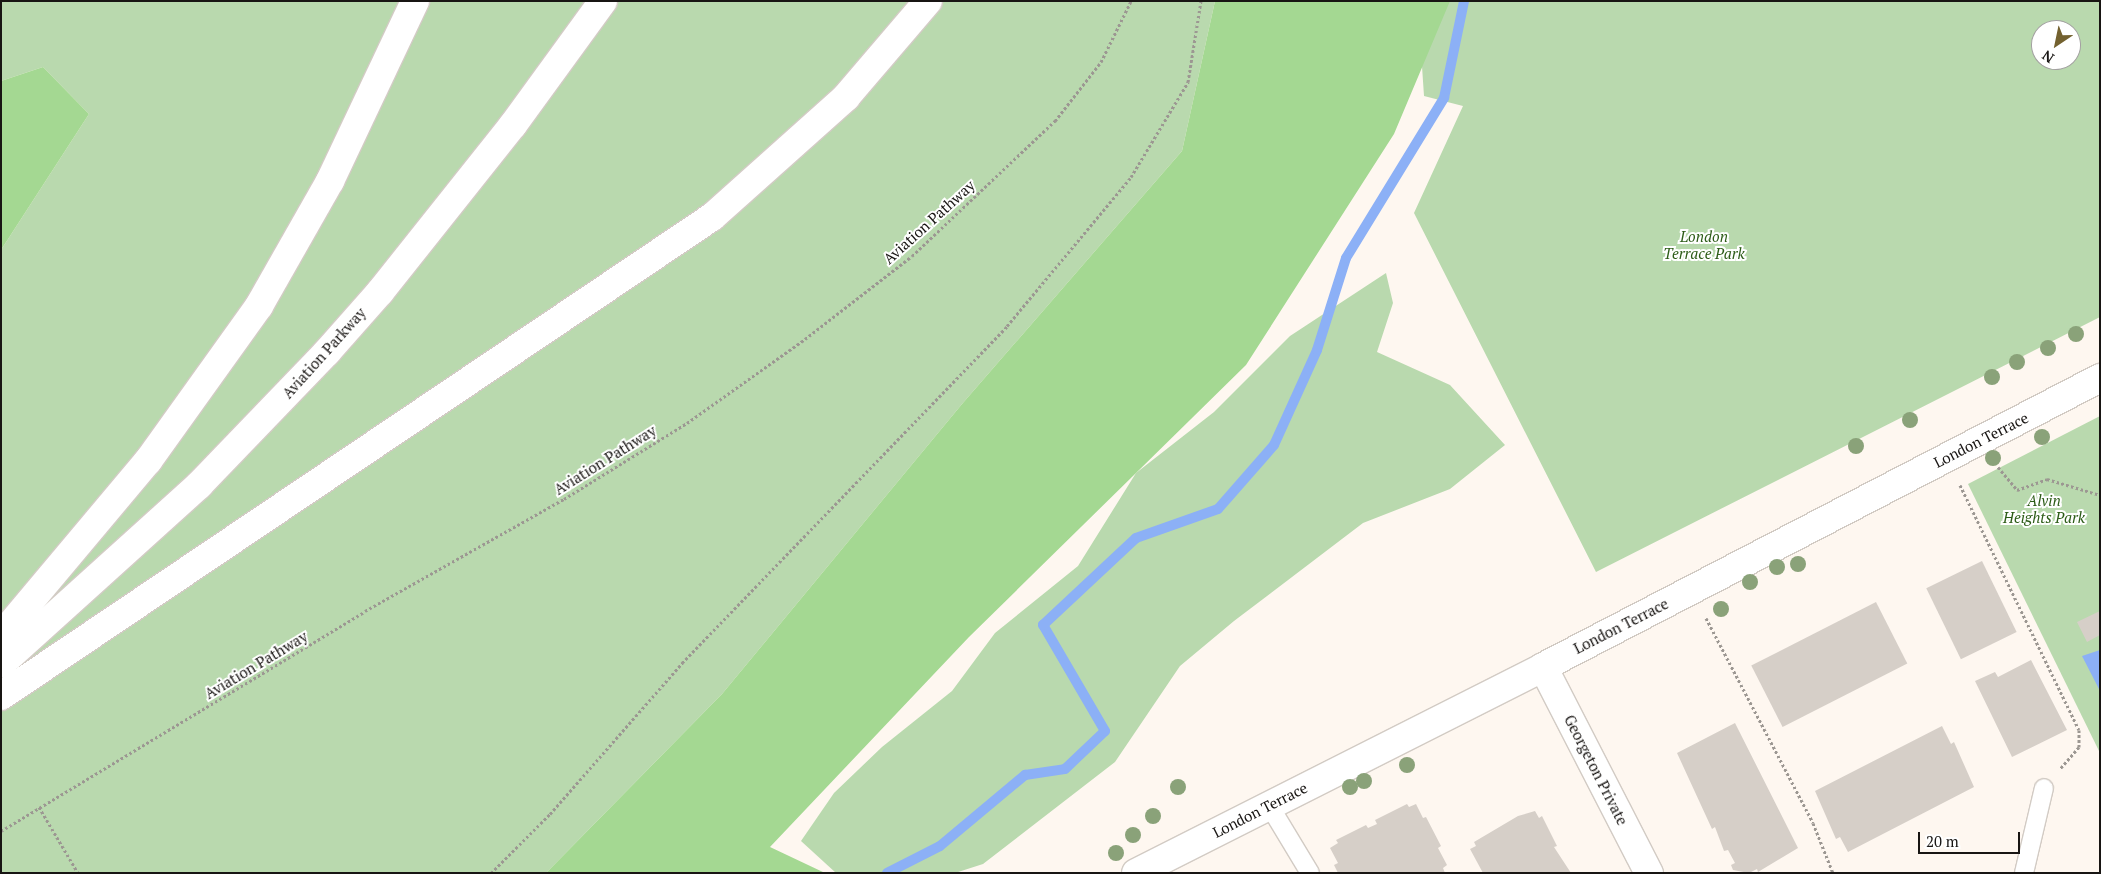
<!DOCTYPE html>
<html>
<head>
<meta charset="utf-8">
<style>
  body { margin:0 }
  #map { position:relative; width:2101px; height:874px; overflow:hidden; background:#fef7f0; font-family:"PT Serif",serif }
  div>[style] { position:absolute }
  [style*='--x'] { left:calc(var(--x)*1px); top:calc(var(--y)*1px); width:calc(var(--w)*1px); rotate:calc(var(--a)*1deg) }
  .green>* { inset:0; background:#b9d9ae }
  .forest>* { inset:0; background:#a4d892 }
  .water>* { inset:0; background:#8cb0f6 }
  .stream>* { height:10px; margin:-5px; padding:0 5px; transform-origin:5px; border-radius:5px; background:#8cb0f6 }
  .building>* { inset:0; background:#d6cfc8; transform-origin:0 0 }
  .path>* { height:3px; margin-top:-1.5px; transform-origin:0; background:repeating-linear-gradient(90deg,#9c9792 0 2.5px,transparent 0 5px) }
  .roads { filter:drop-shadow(1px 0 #d2cbc4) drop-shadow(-1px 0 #d2cbc4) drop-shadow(0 1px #d2cbc4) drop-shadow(0 -1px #d2cbc4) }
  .service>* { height:18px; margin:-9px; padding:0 9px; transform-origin:9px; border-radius:9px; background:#fff }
  .minor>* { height:28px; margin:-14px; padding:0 14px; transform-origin:14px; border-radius:14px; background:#fff }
  .primary>* { height:28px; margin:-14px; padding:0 14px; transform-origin:14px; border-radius:14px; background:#fff }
  .trees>* { width:16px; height:16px; margin:-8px; border-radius:50%; background:#8aa279 }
  span { translate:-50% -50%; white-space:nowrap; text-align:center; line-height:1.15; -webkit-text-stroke:4px #fff; paint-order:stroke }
  .street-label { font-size:15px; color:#181513 }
  .park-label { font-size:15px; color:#2c5c17; font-style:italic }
  .frame { position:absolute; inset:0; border:2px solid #181513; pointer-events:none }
  .north { position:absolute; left:2031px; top:20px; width:50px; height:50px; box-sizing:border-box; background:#fff; border:1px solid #a3a1a1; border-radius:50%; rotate:214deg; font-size:14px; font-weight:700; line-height:20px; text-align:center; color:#181513 }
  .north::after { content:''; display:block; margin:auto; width:18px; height:22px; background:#73612f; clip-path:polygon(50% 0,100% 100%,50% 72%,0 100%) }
  .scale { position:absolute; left:1918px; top:832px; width:102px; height:22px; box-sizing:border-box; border:2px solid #181513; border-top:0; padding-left:6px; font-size:15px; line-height:18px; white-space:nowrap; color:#181513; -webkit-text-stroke:4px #fff; paint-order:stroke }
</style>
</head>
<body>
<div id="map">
  <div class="green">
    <i style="clip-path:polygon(1px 1px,1215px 1px,1182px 151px,962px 404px,722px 694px,546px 873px,1px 873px,1px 250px,89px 114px,43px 67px,1px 81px)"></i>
    <i style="clip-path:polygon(evenodd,1424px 1px,2100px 1px,2100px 317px,1596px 572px,1414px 213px,1463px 106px,1424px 96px,1419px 22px,1424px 1px,2041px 30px,2071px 30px,2071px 60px,2041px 60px,2041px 30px)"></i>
    <i style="clip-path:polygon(1386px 273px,1393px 303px,1377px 352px,1450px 385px,1505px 445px,1450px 489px,1363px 523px,1234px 621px,1180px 666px,1115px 762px,983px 864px,955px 873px,836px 873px,801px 841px,834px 793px,882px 747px,952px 691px,995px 633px,1078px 566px,1136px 473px,1214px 412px,1290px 336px)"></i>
    <i style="clip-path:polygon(2100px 416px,2100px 753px,1968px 484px)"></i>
  </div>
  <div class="forest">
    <i style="clip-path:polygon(1215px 1px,1450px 1px,1394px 134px,1246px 365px,969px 637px,770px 847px,825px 873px,546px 873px,722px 694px,962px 404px,1182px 151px)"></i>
    <i style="clip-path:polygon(43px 67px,89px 114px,1px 250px,1px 81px)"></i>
  </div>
  <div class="water">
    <i style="clip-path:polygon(2100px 650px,2100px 691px,2082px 656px)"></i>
  </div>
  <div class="stream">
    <i style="--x:887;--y:873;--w:59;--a:-27"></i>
    <i style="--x:940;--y:846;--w:111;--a:-39.9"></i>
    <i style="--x:1025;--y:775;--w:40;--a:-8.5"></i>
    <i style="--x:1065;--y:769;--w:55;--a:-43.5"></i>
    <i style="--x:1105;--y:731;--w:123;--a:-120.3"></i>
    <i style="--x:1043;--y:625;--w:127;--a:-43.1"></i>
    <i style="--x:1136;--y:538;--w:87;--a:-19.5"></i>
    <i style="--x:1218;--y:509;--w:85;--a:-48.8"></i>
    <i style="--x:1274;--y:445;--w:104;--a:-65.6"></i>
    <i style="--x:1317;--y:350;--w:96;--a:-72.5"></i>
    <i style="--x:1346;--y:258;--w:188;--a:-58.5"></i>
    <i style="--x:1444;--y:98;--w:99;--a:-78.3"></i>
  </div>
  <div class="building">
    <i style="left:1982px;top:561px;width:79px;height:62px;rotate:64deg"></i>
    <i style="left:1876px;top:602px;width:69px;height:140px;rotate:63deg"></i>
    <i style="clip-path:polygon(2100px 611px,2100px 635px,2087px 642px,2077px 622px)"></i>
    <i style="clip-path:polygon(2031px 660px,2067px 730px,2012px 757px,1975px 681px,1995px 672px,1998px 677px)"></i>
    <i style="clip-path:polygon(1735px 723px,1798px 848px,1758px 872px,1757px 869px,1749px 873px,1733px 870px,1731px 865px,1735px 863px,1728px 850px,1724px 851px,1715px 827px,1712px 829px,1677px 753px)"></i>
    <i style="clip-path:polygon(1942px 726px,1951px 744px,1954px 742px,1974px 787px,1848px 852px,1840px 837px,1836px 839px,1815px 791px)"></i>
    <i style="clip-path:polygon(1407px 804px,1409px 807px,1416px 804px,1423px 818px,1426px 817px,1441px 846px,1438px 848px,1447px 865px,1443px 868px,1445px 873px,1338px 873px,1334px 865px,1338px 863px,1330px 848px,1338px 843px,1336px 840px,1366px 825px,1368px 828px,1377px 824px,1375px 820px)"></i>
    <i style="clip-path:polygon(1535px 811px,1539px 818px,1542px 816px,1557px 846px,1554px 847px,1571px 873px,1483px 873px,1470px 849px,1476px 846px,1474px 842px,1518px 816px)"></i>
  </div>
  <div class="path">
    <i style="--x:1998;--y:467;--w:30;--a:50"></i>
    <i style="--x:2017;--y:490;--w:32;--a:-20"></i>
    <i style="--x:2047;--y:479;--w:55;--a:16.8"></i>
    <i style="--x:1960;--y:485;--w:272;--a:64.1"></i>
    <i style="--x:2079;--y:730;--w:17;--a:90"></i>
    <i style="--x:2079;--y:747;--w:29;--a:131"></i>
    <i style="--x:1706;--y:618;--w:231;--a:62.4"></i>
    <i style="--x:1813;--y:823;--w:54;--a:68.2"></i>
    <i style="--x:39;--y:807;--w:77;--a:59.4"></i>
    <i style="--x:1;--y:831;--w:425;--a:-31.1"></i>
    <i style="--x:365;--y:611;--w:228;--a:-29.4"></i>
    <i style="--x:564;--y:499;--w:145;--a:-31.7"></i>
    <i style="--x:687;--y:423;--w:145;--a:-35.4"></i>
    <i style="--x:805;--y:339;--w:135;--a:-37.8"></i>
    <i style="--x:912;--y:256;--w:197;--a:-43.4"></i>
    <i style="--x:1055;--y:121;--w:75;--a:-52.1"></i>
    <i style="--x:1101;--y:62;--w:68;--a:-63.8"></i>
    <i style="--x:491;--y:873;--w:83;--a:-45"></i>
    <i style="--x:550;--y:814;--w:201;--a:-48.8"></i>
    <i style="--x:682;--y:663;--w:468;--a:-46"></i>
    <i style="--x:1007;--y:326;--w:194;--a:-50.2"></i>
    <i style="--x:1131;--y:177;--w:111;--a:-59"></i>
    <i style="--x:1188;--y:82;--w:82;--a:-80.9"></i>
  </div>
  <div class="roads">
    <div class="service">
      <i style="--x:1269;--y:805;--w:79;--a:58.9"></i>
      <i style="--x:2024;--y:873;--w:87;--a:-76.8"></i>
    </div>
    <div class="minor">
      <i style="--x:1543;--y:667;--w:232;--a:62.8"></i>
      <i style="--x:1136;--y:873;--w:456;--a:-26.8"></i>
      <i style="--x:1543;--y:667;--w:628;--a:-27.42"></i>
    </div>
    <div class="primary">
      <i style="--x:1;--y:636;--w:229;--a:-50"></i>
      <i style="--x:148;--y:461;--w:191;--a:-54.4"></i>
      <i style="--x:259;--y:306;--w:144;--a:-60.4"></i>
      <i style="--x:330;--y:181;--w:199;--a:-64.7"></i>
      <i style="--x:1;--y:664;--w:267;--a:-42.1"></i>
      <i style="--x:199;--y:485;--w:185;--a:-46.1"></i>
      <i style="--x:327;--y:352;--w:80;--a:-48.5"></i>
      <i style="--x:380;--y:292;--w:213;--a:-51.5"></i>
      <i style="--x:513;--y:125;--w:153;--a:-54"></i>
      <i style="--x:1;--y:696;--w:857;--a:-33.97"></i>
      <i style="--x:712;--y:217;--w:180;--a:-41.8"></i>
      <i style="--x:846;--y:97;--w:126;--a:-49.5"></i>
    </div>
  </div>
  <div class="trees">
    <i style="left:2076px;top:334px"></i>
    <i style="left:2048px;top:348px"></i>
    <i style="left:2017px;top:362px"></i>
    <i style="left:1992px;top:377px"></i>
    <i style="left:1910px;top:420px"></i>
    <i style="left:2042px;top:437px"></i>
    <i style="left:1856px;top:446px"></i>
    <i style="left:1993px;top:458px"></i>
    <i style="left:1798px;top:564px"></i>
    <i style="left:1777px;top:567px"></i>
    <i style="left:1750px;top:582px"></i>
    <i style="left:1721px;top:609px"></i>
    <i style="left:1407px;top:765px"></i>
    <i style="left:1364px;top:781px"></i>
    <i style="left:1178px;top:787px"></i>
    <i style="left:1350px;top:787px"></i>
    <i style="left:1153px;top:816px"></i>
    <i style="left:1133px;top:835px"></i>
    <i style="left:1116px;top:853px"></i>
  </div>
  <div class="street-label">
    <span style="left:929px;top:222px;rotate:-42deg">Aviation Pathway</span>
    <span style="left:324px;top:353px;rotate:-48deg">Aviation Parkway</span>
    <span style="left:1981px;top:440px;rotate:-27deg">London Terrace</span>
    <span style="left:605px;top:460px;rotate:-32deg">Aviation Pathway</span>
    <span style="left:1621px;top:626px;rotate:-27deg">London Terrace</span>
    <span style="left:256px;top:665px;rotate:-31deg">Aviation Pathway</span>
    <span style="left:1596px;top:770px;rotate:63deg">Georgeton Private</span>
    <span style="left:1260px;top:810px;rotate:-27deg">London Terrace</span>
  </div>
  <div class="park-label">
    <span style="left:1704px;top:245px">London<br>Terrace Park</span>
    <span style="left:2044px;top:509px">Alvin<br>Heights Park</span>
  </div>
  <div class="frame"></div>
  <div class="north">N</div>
  <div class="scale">20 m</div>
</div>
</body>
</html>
